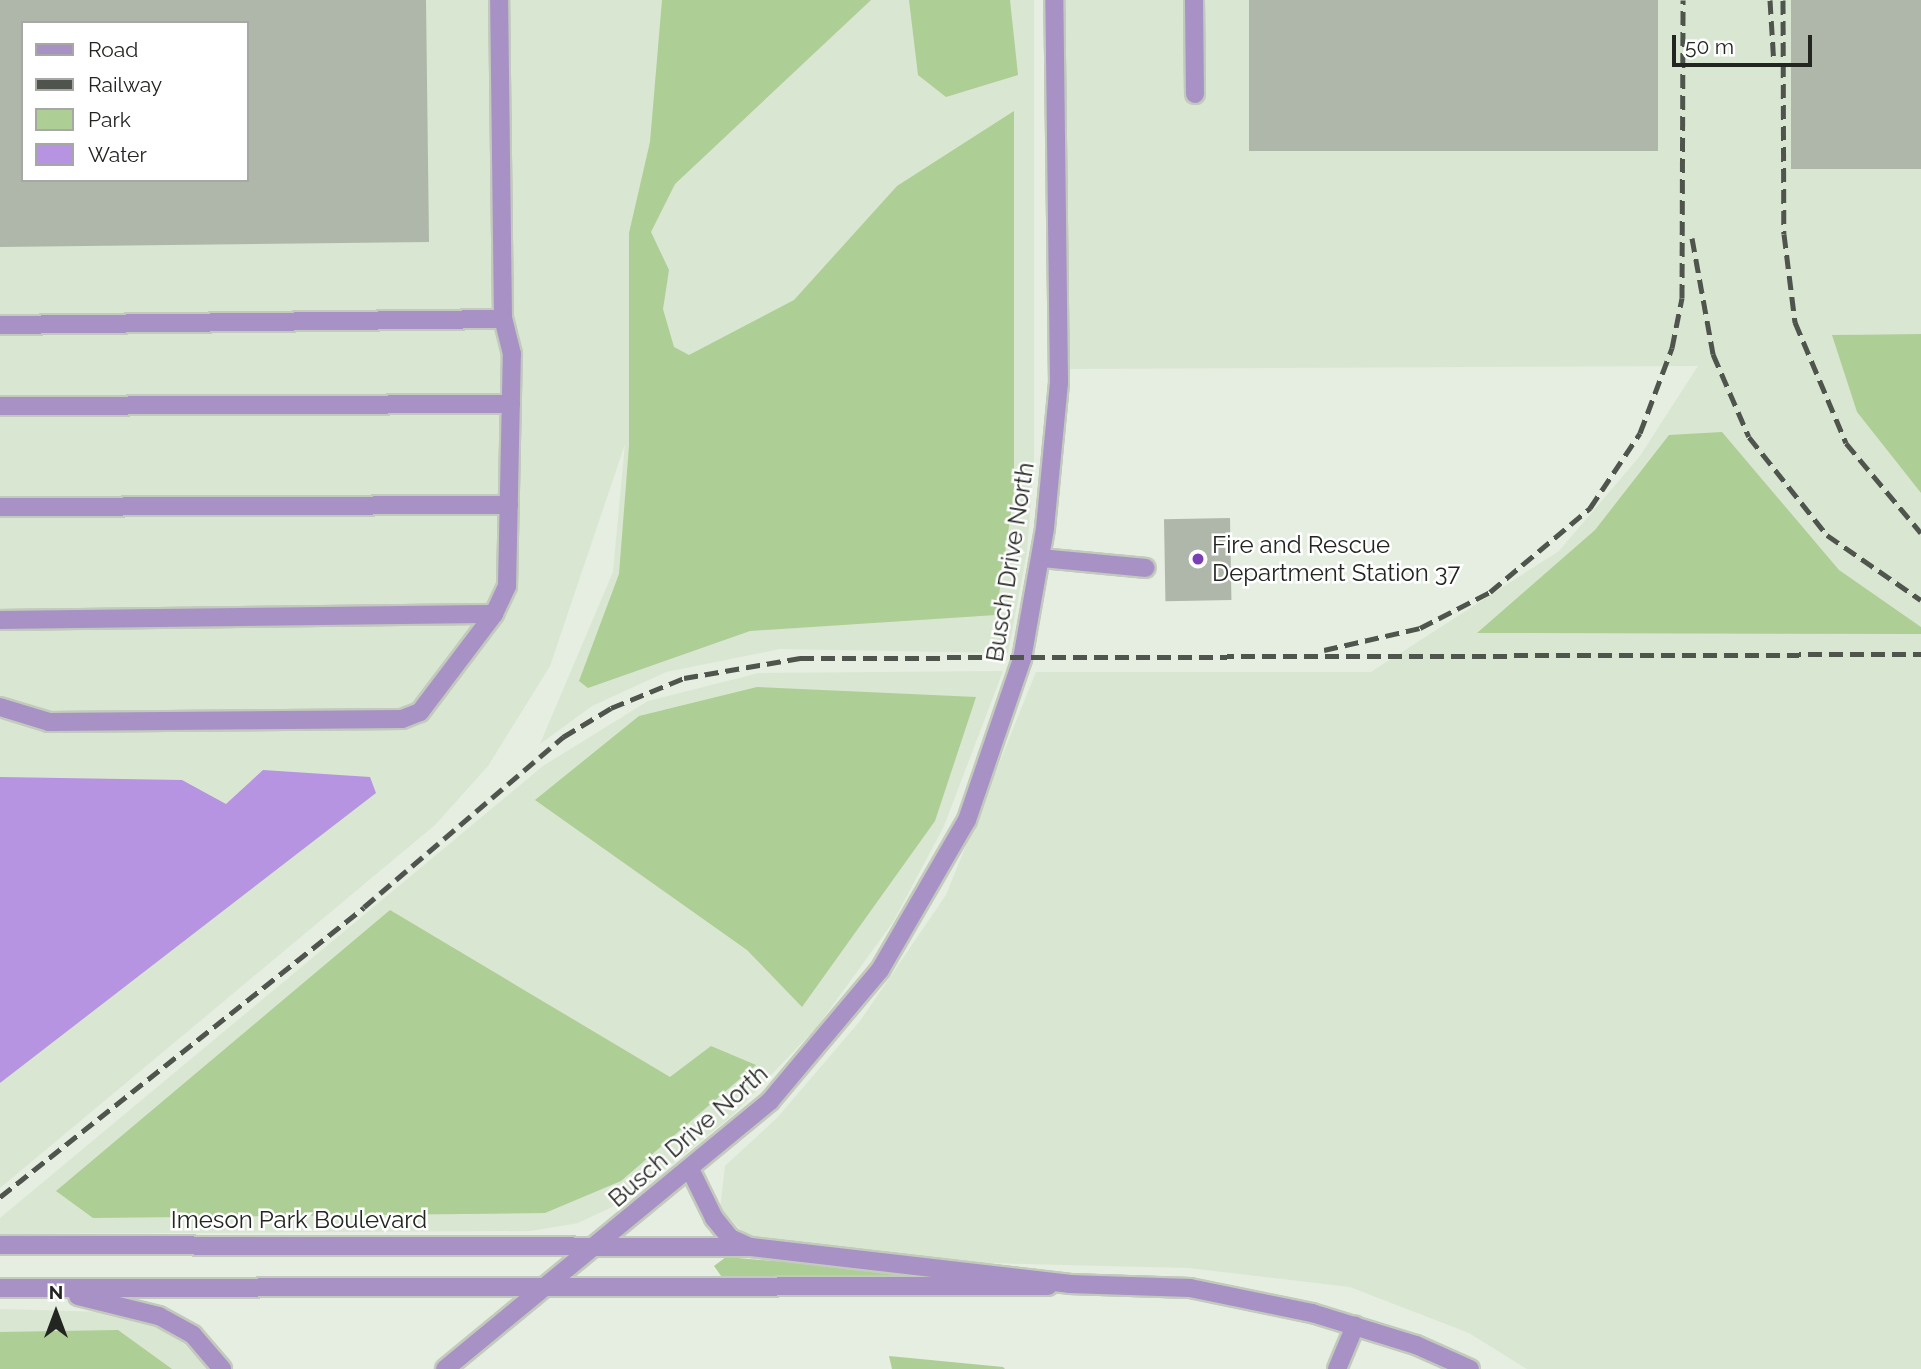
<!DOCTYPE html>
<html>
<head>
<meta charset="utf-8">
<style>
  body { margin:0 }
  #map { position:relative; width:1921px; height:1369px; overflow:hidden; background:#e5eee0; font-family:Raleway,sans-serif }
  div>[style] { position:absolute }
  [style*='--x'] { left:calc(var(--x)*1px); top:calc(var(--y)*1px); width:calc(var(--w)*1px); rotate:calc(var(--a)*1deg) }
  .built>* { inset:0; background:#d9e6d1 }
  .green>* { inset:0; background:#adce95 }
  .water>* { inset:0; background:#b694e1 }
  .building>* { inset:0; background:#afb7aa; transform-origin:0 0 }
  .roads { filter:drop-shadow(2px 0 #c2cabd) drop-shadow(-2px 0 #c2cabd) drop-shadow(0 2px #c2cabd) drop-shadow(0 -2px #c2cabd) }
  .minor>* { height:18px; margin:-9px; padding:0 9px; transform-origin:9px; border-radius:9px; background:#a791c5 }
  .rail>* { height:5px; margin-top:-2.5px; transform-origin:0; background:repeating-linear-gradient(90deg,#4f544d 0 14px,transparent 0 21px) }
  .dots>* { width:19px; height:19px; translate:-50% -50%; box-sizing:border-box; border:4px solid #fff; border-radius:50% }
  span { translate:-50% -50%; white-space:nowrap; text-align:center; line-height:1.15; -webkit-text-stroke:5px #fff; paint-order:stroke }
  .poi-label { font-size:24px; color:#222520 }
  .left { translate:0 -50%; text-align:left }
  .street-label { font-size:24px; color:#222520 }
  .legend { position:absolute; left:21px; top:21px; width:228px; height:161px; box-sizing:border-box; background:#fff; border:2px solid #a7a8a6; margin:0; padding:9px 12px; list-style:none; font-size:21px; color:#222520 }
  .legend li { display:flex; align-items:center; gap:14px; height:35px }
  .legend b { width:35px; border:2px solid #a7a8a6 }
  .north { position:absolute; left:21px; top:1278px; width:70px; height:70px; -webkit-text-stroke:5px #fff; paint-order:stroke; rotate:0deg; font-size:19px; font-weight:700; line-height:28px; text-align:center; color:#222520 }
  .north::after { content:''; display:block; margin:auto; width:24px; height:32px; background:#222520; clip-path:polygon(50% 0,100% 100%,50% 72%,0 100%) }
  .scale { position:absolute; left:1672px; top:35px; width:140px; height:32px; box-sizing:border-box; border:4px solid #222520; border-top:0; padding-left:9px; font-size:21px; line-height:24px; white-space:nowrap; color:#222520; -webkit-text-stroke:5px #fff; paint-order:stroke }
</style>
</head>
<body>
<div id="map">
  <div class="built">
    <i style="clip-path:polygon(evenodd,0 0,1034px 0,1034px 460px,1027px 552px,1008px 653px,780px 649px,666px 672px,592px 706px,540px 744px,613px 572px,625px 444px,550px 666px,488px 766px,435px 825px,0 1188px,0 0,23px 23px,247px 23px,247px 180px,23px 180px,23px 23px)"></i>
    <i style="clip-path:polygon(1065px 0,1921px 0,1921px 334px,1833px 335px,1857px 412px,1921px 493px,1921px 1369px,1527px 1369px,1469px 1333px,1350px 1287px,1189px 1268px,948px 1262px,747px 1236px,720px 1209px,725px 1166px,777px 1118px,860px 1021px,946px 895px,1036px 672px,1371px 672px,1559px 551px,1640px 456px,1698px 366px,1067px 369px)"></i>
    <i style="clip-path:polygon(1003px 671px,944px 826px,893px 922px,817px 1027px,733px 1115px,629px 1199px,578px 1223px,531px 1231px,0 1234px,0 1218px,543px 766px,648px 701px,759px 673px)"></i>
    <i style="clip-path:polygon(0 1309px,107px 1312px,150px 1322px,178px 1338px,209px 1369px,0 1369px)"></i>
  </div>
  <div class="green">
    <i style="clip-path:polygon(662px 0,871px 0,675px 184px,651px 232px,669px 270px,663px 309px,674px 347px,689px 355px,794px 300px,897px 186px,1014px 111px,1014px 492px,996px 615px,750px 631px,588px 688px,579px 681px,619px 574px,629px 446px,629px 233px,650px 142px)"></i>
    <i style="clip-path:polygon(909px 0,1010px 0,1018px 75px,946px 97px,918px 75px)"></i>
    <i style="clip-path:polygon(1921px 334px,1921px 493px,1857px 412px,1832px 335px)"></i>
    <i style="clip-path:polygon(1722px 432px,1839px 570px,1921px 627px,1921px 634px,1477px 633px,1595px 530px,1669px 435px)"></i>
    <i style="clip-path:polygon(757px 687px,976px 697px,935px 821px,802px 1007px,747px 950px,535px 800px,639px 716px)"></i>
    <i style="clip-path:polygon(390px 910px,670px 1077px,711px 1046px,756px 1065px,621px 1181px,545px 1213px,93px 1218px,56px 1191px)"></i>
    <i style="clip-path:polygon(726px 1257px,904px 1272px,911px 1277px,724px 1280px,714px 1266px)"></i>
    <i style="clip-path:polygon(118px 1330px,172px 1369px,0 1369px,0 1332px)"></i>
    <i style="clip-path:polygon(889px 1356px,1003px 1367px,1005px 1369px,892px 1369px)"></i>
  </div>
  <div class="water">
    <i style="clip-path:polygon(263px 770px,370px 777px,376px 793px,0 1083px,0 777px,182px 780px,226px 804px)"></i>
  </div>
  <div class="building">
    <i style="clip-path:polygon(evenodd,0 0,426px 0,429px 242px,0 247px,0 0,23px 23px,247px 23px,247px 180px,23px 180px,23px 23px)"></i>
    <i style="left:1249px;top:0;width:409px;height:151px"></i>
    <i style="left:1791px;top:0;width:130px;height:169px"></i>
    <i style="left:1230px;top:518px;width:82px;height:66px;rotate:89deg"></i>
  </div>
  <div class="roads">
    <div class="minor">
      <i style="--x:1194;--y:0;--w:94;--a:89.4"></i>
      <i style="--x:0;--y:325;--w:503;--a:-0.68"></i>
      <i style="--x:503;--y:319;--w:319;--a:-90.7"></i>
      <i style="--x:0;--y:406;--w:511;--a:-0.22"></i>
      <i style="--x:0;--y:507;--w:509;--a:-0.23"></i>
      <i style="--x:1041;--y:558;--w:105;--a:5.4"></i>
      <i style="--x:0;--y:620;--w:494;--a:-0.7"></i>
      <i style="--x:0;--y:707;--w:51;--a:17"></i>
      <i style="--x:49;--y:722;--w:353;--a:-0.5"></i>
      <i style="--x:402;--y:719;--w:19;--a:-21"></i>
      <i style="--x:420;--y:712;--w:123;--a:-52.9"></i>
      <i style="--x:494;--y:614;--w:31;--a:-65"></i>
      <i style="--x:507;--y:586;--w:232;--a:-88.8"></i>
      <i style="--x:512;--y:354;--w:36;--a:-104"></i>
      <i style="--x:690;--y:1169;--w:55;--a:63.9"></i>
      <i style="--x:714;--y:1218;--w:26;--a:51"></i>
      <i style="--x:730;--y:1238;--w:20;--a:24"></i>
      <i style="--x:0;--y:1245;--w:751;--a:0.15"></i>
      <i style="--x:751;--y:1247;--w:320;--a:6.6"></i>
      <i style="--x:1069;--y:1284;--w:121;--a:1.9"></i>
      <i style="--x:1190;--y:1288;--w:125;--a:11.6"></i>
      <i style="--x:1312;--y:1313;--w:109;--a:17.1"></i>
      <i style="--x:1416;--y:1345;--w:59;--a:24"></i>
      <i style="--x:0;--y:1288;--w:1048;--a:-0.11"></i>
      <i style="--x:78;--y:1296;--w:83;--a:13.9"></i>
      <i style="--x:159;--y:1316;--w:39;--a:29"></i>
      <i style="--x:193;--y:1335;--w:45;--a:49.5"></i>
      <i style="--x:445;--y:1369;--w:421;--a:-39.5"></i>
      <i style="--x:770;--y:1101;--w:171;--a:-50"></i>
      <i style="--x:880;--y:970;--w:173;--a:-59.9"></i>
      <i style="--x:967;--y:820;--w:170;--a:-71.1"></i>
      <i style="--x:1022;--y:659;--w:133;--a:-80"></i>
      <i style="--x:1045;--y:528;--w:146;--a:-84.5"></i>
      <i style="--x:1059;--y:383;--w:383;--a:-90.7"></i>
      <i style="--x:1337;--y:1369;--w:47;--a:-67.3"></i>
    </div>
  </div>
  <div class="rail">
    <i style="--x:1770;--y:0;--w:66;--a:86.5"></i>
    <i style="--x:1783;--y:0;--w:234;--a:89.8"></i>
    <i style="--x:1784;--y:234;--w:89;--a:82.9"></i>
    <i style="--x:1795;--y:322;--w:131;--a:67.1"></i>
    <i style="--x:1846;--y:443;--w:117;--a:50.2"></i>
    <i style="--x:1692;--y:238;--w:118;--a:79.7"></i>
    <i style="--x:1713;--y:354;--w:90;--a:66.6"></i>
    <i style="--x:1749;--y:437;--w:125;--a:51.5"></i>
    <i style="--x:1827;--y:535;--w:114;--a:34.7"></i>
    <i style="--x:1324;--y:650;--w:98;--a:-12.9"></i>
    <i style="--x:1420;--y:628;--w:79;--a:-27.2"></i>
    <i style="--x:1490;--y:592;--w:131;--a:-40"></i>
    <i style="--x:1590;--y:508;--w:90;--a:-56.3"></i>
    <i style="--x:1640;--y:433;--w:91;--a:-69.4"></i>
    <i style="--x:1672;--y:348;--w:51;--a:-78.7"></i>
    <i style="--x:1682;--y:298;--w:298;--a:-89.8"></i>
    <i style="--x:0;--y:1197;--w:465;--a:-38.5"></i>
    <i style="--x:364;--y:907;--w:262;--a:-40.5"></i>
    <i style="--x:563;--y:737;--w:56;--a:-31.1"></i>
    <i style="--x:611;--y:708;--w:79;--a:-22.3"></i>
    <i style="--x:684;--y:678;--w:118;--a:-9.8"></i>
    <i style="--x:800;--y:658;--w:1121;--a:-0.2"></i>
  </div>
  <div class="dots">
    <i style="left:1198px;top:559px;background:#7b40b5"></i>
  </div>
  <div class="poi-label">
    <span class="left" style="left:1212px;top:559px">Fire and Rescue<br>Department Station 37</span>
  </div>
  <div class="street-label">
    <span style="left:1010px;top:562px;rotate:-81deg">Busch Drive North</span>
    <span style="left:688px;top:1136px;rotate:-41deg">Busch Drive North</span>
    <span style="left:299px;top:1220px">Imeson Park Boulevard</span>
  </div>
  <ul class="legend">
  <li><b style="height:9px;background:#a791c5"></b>Road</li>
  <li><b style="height:9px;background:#4f544d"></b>Railway</li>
  <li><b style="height:19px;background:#adce95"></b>Park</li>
  <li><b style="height:19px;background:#b694e1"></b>Water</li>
  </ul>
  <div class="north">N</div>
  <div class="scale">50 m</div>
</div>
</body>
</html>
